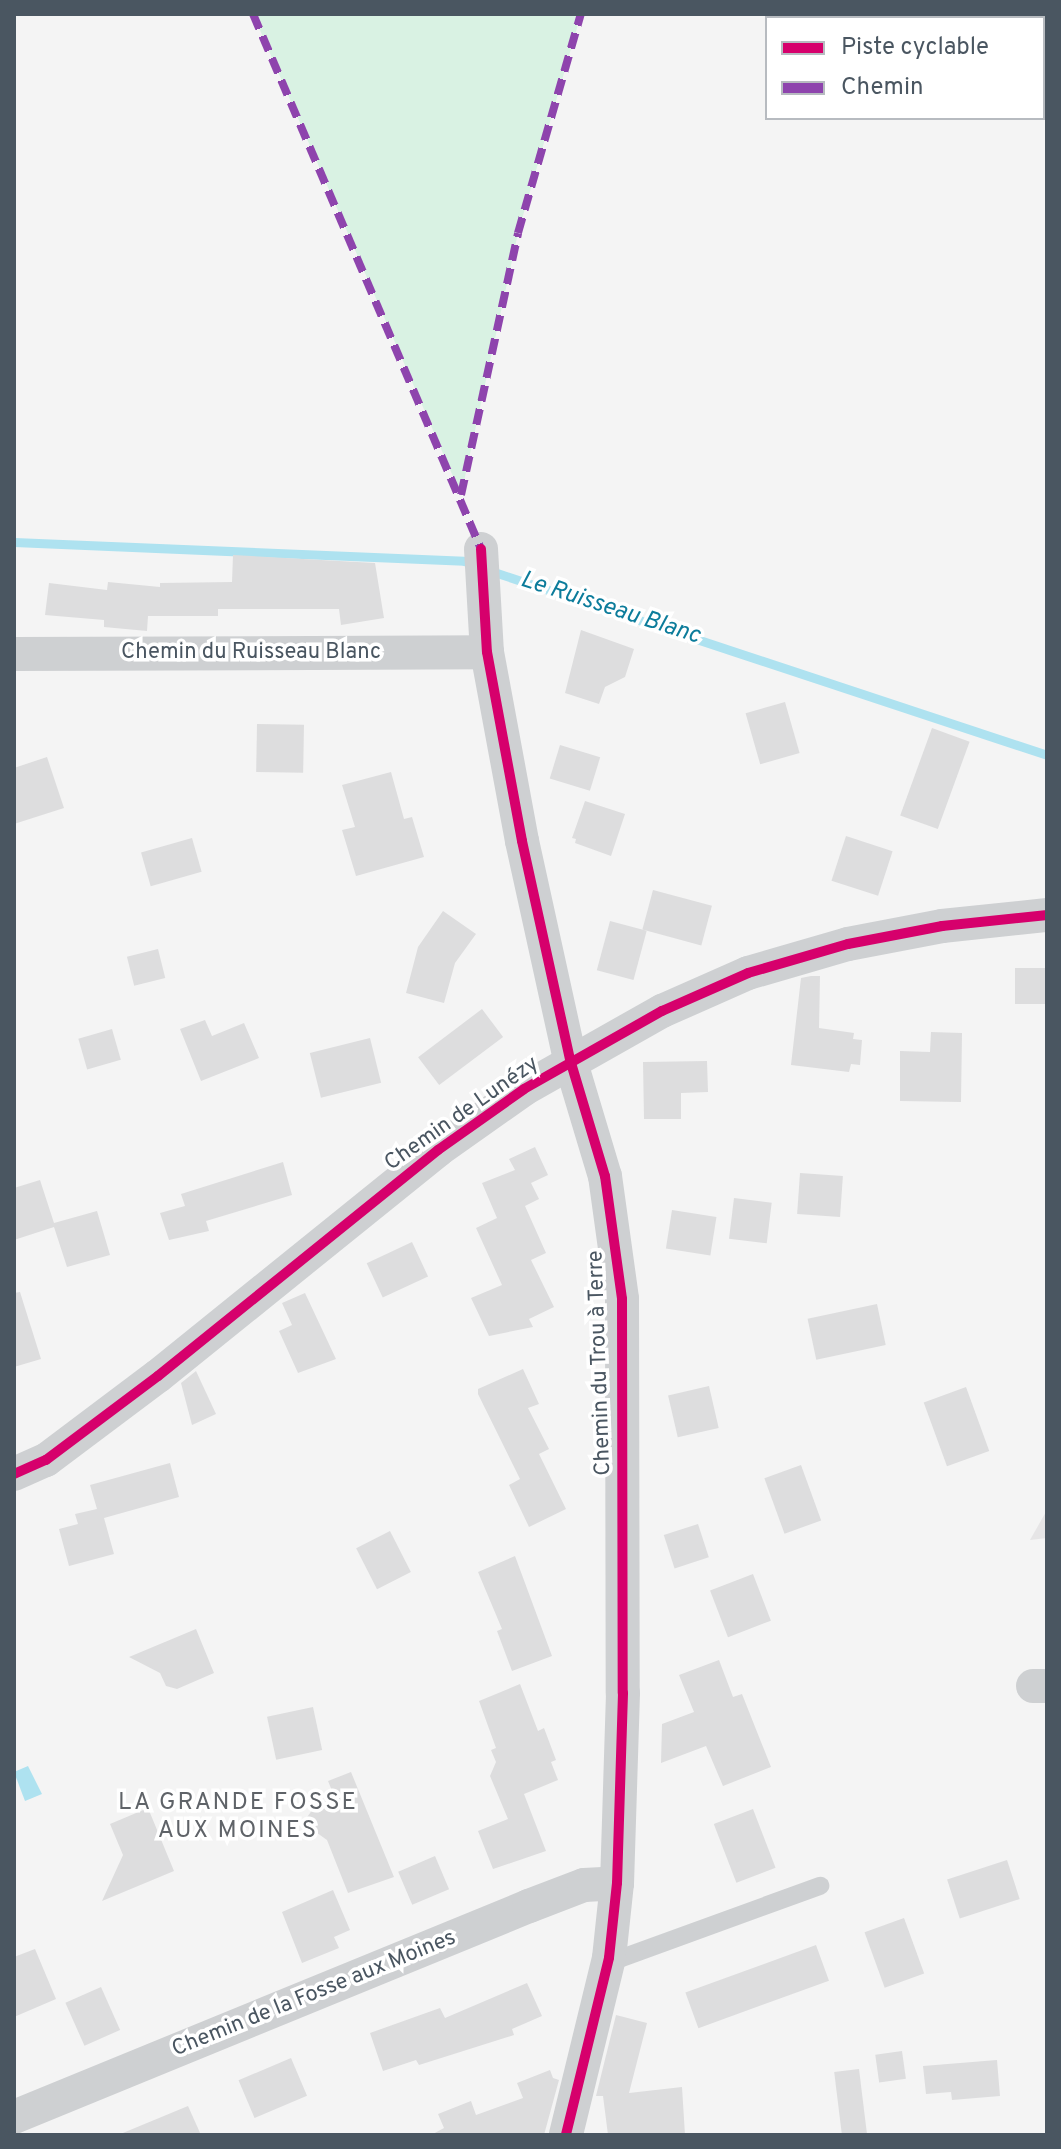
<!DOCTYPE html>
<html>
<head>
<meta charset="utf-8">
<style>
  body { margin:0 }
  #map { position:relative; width:1061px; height:2149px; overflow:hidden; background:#f4f4f4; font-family:Overpass,sans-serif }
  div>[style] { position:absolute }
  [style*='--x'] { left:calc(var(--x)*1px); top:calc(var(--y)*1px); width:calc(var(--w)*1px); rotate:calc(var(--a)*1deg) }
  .education>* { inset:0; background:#e6e5e6 }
  .green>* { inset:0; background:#d9f2e3 }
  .water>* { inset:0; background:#aee2f0 }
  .stream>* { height:9px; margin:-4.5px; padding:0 4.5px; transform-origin:4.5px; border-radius:4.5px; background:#aee2f0 }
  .building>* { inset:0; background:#ddddde; transform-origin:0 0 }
  .lane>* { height:18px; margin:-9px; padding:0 9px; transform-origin:9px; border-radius:9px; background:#ced0d2 }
  .street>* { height:34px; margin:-17px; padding:0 17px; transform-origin:17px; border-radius:17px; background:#ced0d2 }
  .quiet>* { height:8px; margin-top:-4px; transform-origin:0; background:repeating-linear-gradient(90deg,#8e44ad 0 16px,transparent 0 24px) }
  .cycleway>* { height:10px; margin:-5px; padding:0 5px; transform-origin:5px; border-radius:5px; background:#d6006c }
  span { translate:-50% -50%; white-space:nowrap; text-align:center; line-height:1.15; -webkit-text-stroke:7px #fff; paint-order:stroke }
  .street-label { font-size:22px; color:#4a5661 }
  .water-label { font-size:24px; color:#0c7c9b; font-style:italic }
  .neighbourhood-label { font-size:24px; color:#5f6368; letter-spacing:2px }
  .frame { position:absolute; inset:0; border:16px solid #4a5661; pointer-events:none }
  .legend { position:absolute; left:765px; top:16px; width:280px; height:104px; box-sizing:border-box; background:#fff; border:2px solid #b7bbc0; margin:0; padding:10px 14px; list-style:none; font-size:24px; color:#4a5661 }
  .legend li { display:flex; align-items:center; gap:16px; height:40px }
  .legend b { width:40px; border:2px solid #b7bbc0 }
</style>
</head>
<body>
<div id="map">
  <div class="education">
    <i style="clip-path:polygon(1047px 1510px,1047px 1538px,1030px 1540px)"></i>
  </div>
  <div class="green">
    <i style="clip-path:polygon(253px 14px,581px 14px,518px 233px,461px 495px)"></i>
  </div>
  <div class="water">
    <i style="clip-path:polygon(28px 1766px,42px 1794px,25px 1801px,14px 1772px)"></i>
  </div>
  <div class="stream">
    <i style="--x:14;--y:542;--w:450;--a:2.4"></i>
    <i style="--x:464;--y:561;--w:10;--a:17"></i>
    <i style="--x:491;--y:571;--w:586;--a:18.31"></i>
  </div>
  <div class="building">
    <i style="clip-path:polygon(233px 555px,375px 563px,384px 618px,341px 625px,339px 609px,218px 609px,218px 616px,148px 616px,147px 631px,104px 627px,104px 620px,45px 615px,49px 583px,107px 590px,108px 582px,160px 587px,160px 583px,232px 582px)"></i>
    <i style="clip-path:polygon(581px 630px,634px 649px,625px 677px,605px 687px,599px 704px,565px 693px)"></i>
    <i style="left:785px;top:702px;width:53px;height:41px;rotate:74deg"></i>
    <i style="left:257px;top:724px;width:47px;height:48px;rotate:1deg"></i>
    <i style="left:932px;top:728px;width:40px;height:93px;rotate:20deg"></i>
    <i style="left:560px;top:745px;width:42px;height:35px;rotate:17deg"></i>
    <i style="clip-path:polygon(47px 757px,64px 808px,14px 824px,14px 768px)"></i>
    <i style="clip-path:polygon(391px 772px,404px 819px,412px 817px,424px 857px,356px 876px,342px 830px,355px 827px,342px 785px)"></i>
    <i style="clip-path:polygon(585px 801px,625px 814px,611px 856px,575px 843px,576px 839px,572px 838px)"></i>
    <i style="left:846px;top:836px;width:49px;height:47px;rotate:18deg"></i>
    <i style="left:192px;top:838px;width:35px;height:53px;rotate:74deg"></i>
    <i style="left:653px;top:890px;width:61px;height:41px;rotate:15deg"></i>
    <i style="clip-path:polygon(443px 911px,476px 934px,455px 963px,444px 1003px,406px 993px,418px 947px)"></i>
    <i style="left:610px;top:921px;width:38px;height:51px;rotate:15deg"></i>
    <i style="left:158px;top:949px;width:30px;height:32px;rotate:76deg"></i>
    <i style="left:1047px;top:968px;width:36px;height:32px;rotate:90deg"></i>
    <i style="clip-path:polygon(811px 976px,820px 976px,819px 1028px,854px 1033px,853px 1039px,862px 1040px,860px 1065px,851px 1064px,849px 1072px,791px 1065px,801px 978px)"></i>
    <i style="left:482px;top:1009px;width:35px;height:80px;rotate:53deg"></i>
    <i style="clip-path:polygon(205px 1020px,212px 1036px,244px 1023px,259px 1058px,201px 1081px,180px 1029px)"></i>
    <i style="left:112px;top:1029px;width:32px;height:35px;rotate:74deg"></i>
    <i style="clip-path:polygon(931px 1032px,962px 1033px,961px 1102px,900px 1101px,900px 1051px,930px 1052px)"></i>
    <i style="left:370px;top:1038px;width:46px;height:62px;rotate:76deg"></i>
    <i style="clip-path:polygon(707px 1061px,708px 1092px,681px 1093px,681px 1119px,644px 1119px,643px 1062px)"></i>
    <i style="clip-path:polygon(535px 1147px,548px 1175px,531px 1183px,539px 1199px,525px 1206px,546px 1253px,531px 1260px,554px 1307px,529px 1319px,533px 1327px,489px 1336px,471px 1298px,502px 1285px,476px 1228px,497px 1218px,482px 1183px,515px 1170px,509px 1159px)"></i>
    <i style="clip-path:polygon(283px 1162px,292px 1195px,206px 1221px,209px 1231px,169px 1240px,160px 1213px,185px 1206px,181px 1194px)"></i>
    <i style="left:800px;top:1173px;width:43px;height:41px;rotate:4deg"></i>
    <i style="clip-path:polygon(40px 1180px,54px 1223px,97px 1211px,110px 1255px,67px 1267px,54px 1227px,14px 1240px,14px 1188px)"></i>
    <i style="left:734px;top:1198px;width:38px;height:41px;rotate:7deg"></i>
    <i style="left:672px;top:1210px;width:45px;height:39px;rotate:9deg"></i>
    <i style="left:412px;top:1242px;width:38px;height:50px;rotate:65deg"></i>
    <i style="clip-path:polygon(20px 1292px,41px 1359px,14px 1367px,14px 1293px)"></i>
    <i style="clip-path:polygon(305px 1293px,336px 1359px,298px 1373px,279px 1331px,292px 1325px,282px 1303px)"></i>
    <i style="left:877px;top:1304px;width:42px;height:71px;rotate:78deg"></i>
    <i style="clip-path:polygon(523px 1369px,539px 1404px,528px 1408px,549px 1449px,539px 1454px,566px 1509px,529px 1527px,509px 1485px,520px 1479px,478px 1394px,478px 1389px)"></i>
    <i style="clip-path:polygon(196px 1371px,216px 1414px,192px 1425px,181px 1383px)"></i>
    <i style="left:709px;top:1386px;width:43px;height:42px;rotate:77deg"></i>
    <i style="left:966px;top:1387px;width:68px;height:45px;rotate:70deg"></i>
    <i style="clip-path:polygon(170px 1463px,179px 1497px,104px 1518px,114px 1554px,69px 1566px,59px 1529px,78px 1524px,75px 1514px,97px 1509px,90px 1485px)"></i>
    <i style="left:801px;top:1465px;width:59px;height:39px;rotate:70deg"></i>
    <i style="left:698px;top:1524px;width:35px;height:36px;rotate:72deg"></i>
    <i style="left:390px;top:1531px;width:46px;height:38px;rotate:63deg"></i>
    <i style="clip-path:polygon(515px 1556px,552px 1656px,512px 1671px,497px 1631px,502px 1629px,478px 1572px)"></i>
    <i style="left:753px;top:1574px;width:50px;height:46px;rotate:69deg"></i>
    <i style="clip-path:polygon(196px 1629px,214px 1673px,177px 1689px,166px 1686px,160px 1673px,129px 1657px)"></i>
    <i style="clip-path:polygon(719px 1660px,733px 1697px,742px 1694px,771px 1767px,723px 1786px,706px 1746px,661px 1763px,662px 1724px,694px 1712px,679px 1675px)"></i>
    <i style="clip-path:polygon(520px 1684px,538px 1731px,544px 1728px,556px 1760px,551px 1762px,558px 1780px,524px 1794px,546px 1851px,493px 1869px,478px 1831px,508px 1819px,490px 1776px,496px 1762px,491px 1750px,496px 1748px,479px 1701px)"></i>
    <i style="left:313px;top:1707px;width:44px;height:47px;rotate:78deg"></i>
    <i style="clip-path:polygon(351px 1772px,394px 1877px,348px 1893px,327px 1840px,303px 1823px,315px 1806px,335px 1798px,328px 1781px)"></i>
    <i style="clip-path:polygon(148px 1808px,174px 1871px,102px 1901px,123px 1855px,110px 1824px)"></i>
    <i style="left:753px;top:1809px;width:63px;height:42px;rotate:69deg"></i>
    <i style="left:435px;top:1856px;width:36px;height:40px;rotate:67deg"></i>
    <i style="left:1007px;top:1860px;width:41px;height:63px;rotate:72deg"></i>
    <i style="clip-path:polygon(333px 1890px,350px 1930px,334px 1937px,339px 1948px,302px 1963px,282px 1912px)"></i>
    <i style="left:904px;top:1918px;width:59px;height:42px;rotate:70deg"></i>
    <i style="left:816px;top:1945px;width:38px;height:139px;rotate:70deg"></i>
    <i style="clip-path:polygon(35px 1949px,56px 1999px,14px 2017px,14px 1957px)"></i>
    <i style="clip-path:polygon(527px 1983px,542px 2016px,512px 2029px,514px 2035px,419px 2065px,416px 2060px,383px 2071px,370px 2033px,440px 2008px,445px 2018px)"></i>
    <i style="left:101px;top:1987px;width:47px;height:39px;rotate:66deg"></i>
    <i style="clip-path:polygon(616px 2015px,647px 2023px,629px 2093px,682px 2087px,685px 2135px,608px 2135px,603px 2096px,596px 2096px)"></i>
    <i style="left:902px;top:2051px;width:28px;height:27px;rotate:82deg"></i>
    <i style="left:291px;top:2058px;width:41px;height:57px;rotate:67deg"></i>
    <i style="clip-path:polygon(997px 2060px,1000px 2096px,952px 2100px,951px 2092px,926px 2094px,923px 2066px)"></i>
    <i style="left:859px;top:2069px;width:66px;height:25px;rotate:83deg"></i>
    <i style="clip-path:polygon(550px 2070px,553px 2078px,559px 2080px,544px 2135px,431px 2135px,444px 2128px,438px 2114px,471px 2101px,476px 2115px,523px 2098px,517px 2083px)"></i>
    <i style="clip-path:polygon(188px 2106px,201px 2135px,118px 2135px)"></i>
  </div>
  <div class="lane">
    <i style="--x:608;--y:1963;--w:226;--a:-20"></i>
  </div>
  <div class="street">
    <i style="--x:481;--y:549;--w:103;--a:86.7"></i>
    <i style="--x:487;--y:652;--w:192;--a:79.5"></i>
    <i style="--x:522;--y:841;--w:227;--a:77.6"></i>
    <i style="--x:571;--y:1063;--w:118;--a:73.3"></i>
    <i style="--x:605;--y:1176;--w:124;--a:82.1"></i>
    <i style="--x:622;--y:1299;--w:394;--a:89.9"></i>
    <i style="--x:623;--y:1693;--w:190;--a:91.8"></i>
    <i style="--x:617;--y:1883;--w:75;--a:96.1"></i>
    <i style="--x:609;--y:1958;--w:182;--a:103.7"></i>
    <i style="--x:14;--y:654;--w:473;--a:-0.2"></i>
    <i style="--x:14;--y:1474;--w:35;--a:-24"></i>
    <i style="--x:46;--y:1460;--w:140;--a:-36.9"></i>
    <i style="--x:158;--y:1376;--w:360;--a:-38.9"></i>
    <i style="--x:438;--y:1150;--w:105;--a:-35.3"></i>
    <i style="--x:524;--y:1089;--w:159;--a:-29.5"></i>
    <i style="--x:662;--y:1011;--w:94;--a:-23.8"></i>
    <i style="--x:748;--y:973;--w:104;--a:-16.2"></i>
    <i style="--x:848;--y:944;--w:96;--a:-10.8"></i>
    <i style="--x:942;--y:926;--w:106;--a:-6"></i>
    <i style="--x:1033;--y:1686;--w:14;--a:0"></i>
    <i style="--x:14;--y:2117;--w:557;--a:-22.28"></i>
    <i style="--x:529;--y:1906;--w:59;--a:-20.9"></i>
    <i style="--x:584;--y:1885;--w:33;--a:-3"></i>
  </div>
  <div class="quiet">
    <i style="--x:253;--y:14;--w:582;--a:66.92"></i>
    <i style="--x:461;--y:495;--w:268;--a:-77.7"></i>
    <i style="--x:518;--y:233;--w:228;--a:-74"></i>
  </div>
  <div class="cycleway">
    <i style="--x:481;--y:549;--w:103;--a:86.7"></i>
    <i style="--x:487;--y:652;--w:192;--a:79.5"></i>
    <i style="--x:522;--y:841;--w:227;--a:77.6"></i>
    <i style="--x:571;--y:1063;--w:118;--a:73.3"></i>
    <i style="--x:605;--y:1176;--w:124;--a:82.1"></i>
    <i style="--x:622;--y:1299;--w:394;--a:89.9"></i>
    <i style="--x:623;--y:1693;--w:190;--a:91.8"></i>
    <i style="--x:617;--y:1883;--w:75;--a:96.1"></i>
    <i style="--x:609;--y:1958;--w:182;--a:103.7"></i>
    <i style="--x:14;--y:1474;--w:35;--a:-24"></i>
    <i style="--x:46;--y:1460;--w:140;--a:-36.9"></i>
    <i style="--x:158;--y:1376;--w:360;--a:-38.9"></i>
    <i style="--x:438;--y:1150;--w:105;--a:-35.3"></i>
    <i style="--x:524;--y:1089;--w:159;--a:-29.5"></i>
    <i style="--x:662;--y:1011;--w:94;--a:-23.8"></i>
    <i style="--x:748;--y:973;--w:104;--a:-16.2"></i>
    <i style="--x:848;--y:944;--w:96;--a:-10.8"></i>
    <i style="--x:942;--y:926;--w:106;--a:-6"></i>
  </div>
  <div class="street-label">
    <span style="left:251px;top:653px">Chemin du Ruisseau Blanc</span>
    <span style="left:462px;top:1114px;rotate:-35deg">Chemin de Lunézy</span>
    <span style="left:600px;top:1363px;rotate:-92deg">Chemin du Trou à Terre</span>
    <span style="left:314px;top:1994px;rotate:-22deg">Chemin de la Fosse aux Moines</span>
  </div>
  <div class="water-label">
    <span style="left:610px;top:609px;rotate:18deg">Le Ruisseau Blanc</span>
  </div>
  <div class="neighbourhood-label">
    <span style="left:238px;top:1818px">LA GRANDE FOSSE<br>AUX MOINES</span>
  </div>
  <div class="frame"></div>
  <ul class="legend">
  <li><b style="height:10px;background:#d6006c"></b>Piste cyclable</li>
  <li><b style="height:10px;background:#8e44ad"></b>Chemin</li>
  </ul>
</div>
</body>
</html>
